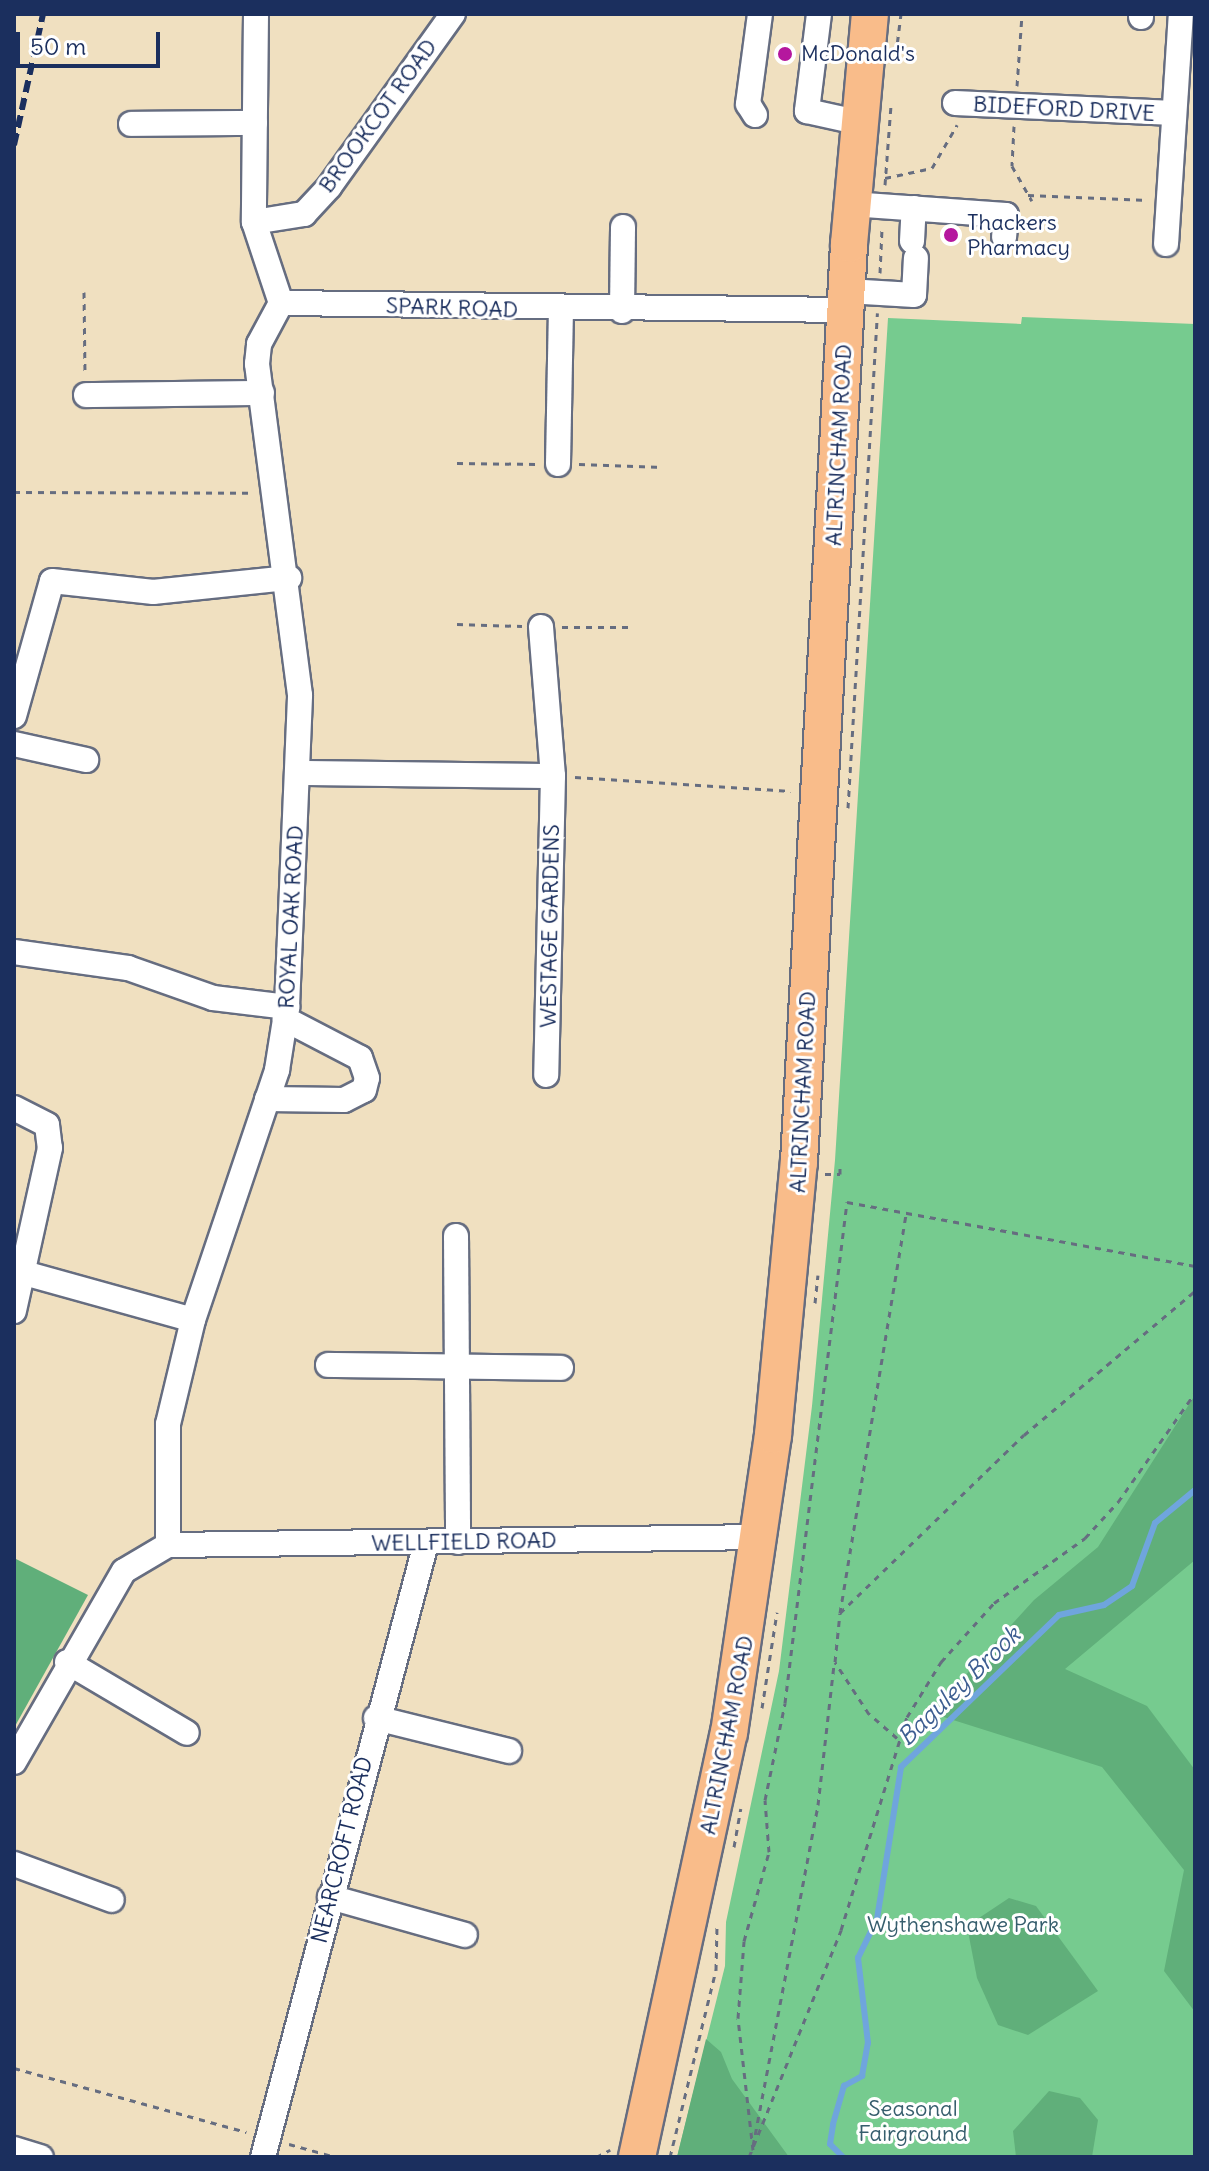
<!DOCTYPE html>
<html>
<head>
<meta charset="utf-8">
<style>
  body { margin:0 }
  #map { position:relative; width:1209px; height:2171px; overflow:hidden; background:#f0e0c0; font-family:Delius,sans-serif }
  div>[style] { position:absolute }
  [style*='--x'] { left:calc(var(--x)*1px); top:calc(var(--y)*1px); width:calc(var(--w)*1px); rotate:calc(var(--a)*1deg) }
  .green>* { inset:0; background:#76cb8f }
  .forest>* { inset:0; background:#60af7a }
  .stream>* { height:6px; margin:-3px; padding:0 3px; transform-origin:3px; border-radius:3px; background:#6fa5dd }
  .path>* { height:3px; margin-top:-1.5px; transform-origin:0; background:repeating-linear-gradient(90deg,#666d80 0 6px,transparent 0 12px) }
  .roads { filter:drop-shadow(2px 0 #666d80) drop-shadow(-2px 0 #666d80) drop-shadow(0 2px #666d80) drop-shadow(0 -2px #666d80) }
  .minor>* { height:24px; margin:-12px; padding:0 12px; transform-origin:12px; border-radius:12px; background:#fff }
  .highway>* { height:36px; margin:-18px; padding:0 18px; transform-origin:18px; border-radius:18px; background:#f9bc8a }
  .rail>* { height:6px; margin-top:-3px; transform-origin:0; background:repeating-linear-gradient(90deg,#1b2f5e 0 12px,transparent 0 18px) }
  .dots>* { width:22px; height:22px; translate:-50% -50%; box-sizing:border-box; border:4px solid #fff; border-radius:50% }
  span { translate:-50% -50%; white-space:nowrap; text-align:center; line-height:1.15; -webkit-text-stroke:6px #fff; paint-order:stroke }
  .poi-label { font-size:22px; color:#1b2f5e }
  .left { translate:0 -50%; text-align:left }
  .street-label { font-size:22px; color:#1b2f5e }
  .park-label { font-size:22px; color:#365e6d }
  .water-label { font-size:24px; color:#3d5e91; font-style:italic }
  .frame { position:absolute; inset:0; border:16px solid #1b2f5e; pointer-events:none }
  .scale { position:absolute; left:16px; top:32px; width:144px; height:36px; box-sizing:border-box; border:4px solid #1b2f5e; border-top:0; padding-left:10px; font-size:24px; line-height:28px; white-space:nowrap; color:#1b2f5e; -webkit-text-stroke:6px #fff; paint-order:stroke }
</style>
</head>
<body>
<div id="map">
  <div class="green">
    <i style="clip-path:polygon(1022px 317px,1195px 324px,1195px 2157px,677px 2157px,725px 1966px,726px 1922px,779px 1671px,812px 1406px,835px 1160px,888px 318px,1021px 324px)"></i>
  </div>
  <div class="forest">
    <i style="clip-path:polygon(1195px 1395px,1195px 1560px,1065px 1669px,1147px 1706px,1195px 1770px,1195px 2012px,1164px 1971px,1184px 1870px,1102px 1767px,931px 1713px,1034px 1600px,1098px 1547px)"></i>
    <i style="clip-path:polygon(14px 1558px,88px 1595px,14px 1728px)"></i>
    <i style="clip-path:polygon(1009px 1898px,1036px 1906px,1098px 1991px,1028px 2035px,998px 2025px,977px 1978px,967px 1926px)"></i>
    <i style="clip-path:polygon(706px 2039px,721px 2052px,732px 2079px,789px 2157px,677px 2157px)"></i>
    <i style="clip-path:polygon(1049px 2091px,1080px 2098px,1098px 2120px,1092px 2157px,1016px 2157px,1013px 2131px)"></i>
  </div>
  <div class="stream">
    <i style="--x:843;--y:2157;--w:18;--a:-135"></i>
    <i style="--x:830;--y:2144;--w:20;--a:-81"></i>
    <i style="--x:833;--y:2124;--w:40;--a:-74"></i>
    <i style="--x:844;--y:2086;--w:21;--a:-29"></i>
    <i style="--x:862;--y:2076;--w:34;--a:-80"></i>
    <i style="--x:868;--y:2043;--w:86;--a:-96.7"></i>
    <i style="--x:858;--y:1958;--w:43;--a:-64"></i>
    <i style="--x:877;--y:1919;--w:154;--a:-81"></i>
    <i style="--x:901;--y:1767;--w:219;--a:-43.9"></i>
    <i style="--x:1059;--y:1615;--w:46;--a:-12.5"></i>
    <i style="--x:1104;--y:1605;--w:34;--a:-34"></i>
    <i style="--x:1132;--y:1586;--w:67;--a:-69.9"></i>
    <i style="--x:1155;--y:1523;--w:52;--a:-39.5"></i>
  </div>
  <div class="path">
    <i style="--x:896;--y:54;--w:40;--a:-82.9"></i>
    <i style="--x:1017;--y:86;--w:72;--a:-86"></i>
    <i style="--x:1014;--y:126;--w:40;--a:92.9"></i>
    <i style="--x:1012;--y:166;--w:40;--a:60.3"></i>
    <i style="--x:885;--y:178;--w:48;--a:-12"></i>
    <i style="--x:932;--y:168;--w:50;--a:-59.8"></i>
    <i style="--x:885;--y:185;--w:80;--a:-85.7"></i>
    <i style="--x:1028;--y:195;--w:120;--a:2.4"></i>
    <i style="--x:880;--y:273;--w:44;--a:-87.4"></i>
    <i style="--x:84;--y:292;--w:81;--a:89.3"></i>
    <i style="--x:457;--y:463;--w:79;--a:0.7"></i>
    <i style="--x:579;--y:464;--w:84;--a:2"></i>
    <i style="--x:14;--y:492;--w:240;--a:0.2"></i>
    <i style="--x:457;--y:624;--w:65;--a:1.8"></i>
    <i style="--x:562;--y:627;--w:68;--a:0"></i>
    <i style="--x:575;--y:777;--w:216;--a:3.7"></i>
    <i style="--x:848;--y:808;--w:496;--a:-86.6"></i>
    <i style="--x:825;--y:1174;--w:15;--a:0"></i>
    <i style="--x:840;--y:1174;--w:8;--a:-90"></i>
    <i style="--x:815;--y:1303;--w:28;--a:-84"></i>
    <i style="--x:840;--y:1613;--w:404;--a:-80.6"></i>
    <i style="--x:762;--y:1708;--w:97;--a:-81.1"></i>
    <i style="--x:897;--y:1738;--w:37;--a:-139"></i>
    <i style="--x:869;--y:1714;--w:62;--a:-123.2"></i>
    <i style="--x:835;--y:1662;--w:49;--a:-84.2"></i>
    <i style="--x:840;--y:1613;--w:256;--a:-44.1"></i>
    <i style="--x:1024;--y:1435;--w:224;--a:-40.1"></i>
    <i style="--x:734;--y:1847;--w:39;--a:-80"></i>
    <i style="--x:14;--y:2068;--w:241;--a:15.4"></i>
    <i style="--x:289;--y:2144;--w:49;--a:15.5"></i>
    <i style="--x:753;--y:2146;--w:347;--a:-79.2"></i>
    <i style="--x:818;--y:1805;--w:141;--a:-83.5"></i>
    <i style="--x:753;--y:2150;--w:133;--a:-96.5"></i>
    <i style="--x:738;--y:2018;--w:77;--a:-85.5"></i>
    <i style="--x:744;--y:1941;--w:92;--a:-74.3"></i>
    <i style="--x:769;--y:1852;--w:52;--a:-94.4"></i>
    <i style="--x:765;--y:1800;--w:99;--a:-78.3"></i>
    <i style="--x:785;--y:1703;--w:505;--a:-82.95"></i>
    <i style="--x:847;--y:1202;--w:354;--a:10.4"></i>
    <i style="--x:596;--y:2157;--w:16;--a:-27"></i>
    <i style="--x:670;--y:2157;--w:193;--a:-76.2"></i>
    <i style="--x:716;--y:1970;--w:45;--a:-88.7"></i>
    <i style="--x:749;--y:2157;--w:245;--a:-67.9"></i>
    <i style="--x:841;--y:1930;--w:223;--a:-72.8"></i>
    <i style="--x:907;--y:1717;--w:65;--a:-58.3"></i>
    <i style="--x:941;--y:1662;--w:79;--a:-48.1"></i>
    <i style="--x:994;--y:1603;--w:112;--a:-35.5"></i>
    <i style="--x:1085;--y:1538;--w:49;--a:-47.5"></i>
    <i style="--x:1118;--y:1502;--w:133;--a:-54.8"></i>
  </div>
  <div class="roads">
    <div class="minor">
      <i style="--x:256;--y:14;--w:208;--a:90.6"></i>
      <i style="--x:254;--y:222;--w:85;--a:71.6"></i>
      <i style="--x:819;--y:14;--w:98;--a:97.1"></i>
      <i style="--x:807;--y:111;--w:51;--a:12.4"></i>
      <i style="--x:1141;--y:17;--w:3;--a:-90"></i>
      <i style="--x:955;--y:103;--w:219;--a:2.6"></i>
      <i style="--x:755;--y:115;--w:13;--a:-122"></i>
      <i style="--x:748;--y:104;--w:91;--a:-82.4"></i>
      <i style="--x:131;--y:124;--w:124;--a:-0.5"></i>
      <i style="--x:851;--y:204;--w:155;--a:4.1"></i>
      <i style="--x:1006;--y:215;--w:22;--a:95"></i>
      <i style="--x:254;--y:222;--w:51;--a:-9.1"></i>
      <i style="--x:304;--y:214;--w:37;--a:-47"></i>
      <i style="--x:329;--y:187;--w:213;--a:-54.4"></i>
      <i style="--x:912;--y:241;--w:33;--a:-87"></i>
      <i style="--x:1166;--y:244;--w:230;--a:-86.3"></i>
      <i style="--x:847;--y:291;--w:67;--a:3.4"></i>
      <i style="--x:914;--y:295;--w:37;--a:-87"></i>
      <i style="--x:281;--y:303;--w:564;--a:0.71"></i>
      <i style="--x:622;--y:311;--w:84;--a:-89.3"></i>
      <i style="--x:86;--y:395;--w:176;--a:-0.7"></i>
      <i style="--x:558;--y:464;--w:153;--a:-88.9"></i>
      <i style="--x:541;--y:627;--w:149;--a:85.4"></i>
      <i style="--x:553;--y:776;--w:299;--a:91.3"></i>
      <i style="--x:14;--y:716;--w:140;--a:-74.3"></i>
      <i style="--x:52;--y:581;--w:102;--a:6.2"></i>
      <i style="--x:153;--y:592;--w:137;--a:-5.9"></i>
      <i style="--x:14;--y:744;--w:74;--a:12.5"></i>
      <i style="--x:299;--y:773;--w:254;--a:0.7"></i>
      <i style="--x:14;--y:952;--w:115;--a:8"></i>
      <i style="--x:128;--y:968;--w:90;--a:19.4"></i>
      <i style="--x:213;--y:998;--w:75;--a:6.9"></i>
      <i style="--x:267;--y:1099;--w:77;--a:0.7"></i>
      <i style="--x:344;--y:1100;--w:22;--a:-27"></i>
      <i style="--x:364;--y:1090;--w:12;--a:-76"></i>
      <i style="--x:367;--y:1078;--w:21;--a:-109"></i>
      <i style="--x:360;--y:1058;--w:85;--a:-152.5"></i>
      <i style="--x:14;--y:1108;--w:37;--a:27"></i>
      <i style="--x:47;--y:1125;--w:23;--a:83"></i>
      <i style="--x:50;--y:1148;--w:167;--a:102.5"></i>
      <i style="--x:456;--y:1236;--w:306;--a:89.6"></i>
      <i style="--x:24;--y:1273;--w:175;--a:15.5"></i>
      <i style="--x:328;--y:1365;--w:233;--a:0.7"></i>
      <i style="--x:168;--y:1545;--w:121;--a:-90"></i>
      <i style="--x:168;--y:1424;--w:107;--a:-76.5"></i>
      <i style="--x:193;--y:1320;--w:264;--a:-71.4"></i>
      <i style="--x:277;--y:1070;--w:64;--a:-81"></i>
      <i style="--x:287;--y:1007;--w:312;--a:-87.6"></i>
      <i style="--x:300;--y:695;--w:334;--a:-97.4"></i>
      <i style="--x:257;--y:364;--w:20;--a:-84"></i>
      <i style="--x:259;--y:344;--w:47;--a:-61.8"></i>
      <i style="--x:67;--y:1662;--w:139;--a:30.6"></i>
      <i style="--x:376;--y:1718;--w:137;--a:13.9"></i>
      <i style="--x:14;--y:1762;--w:220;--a:-60.1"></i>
      <i style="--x:124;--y:1571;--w:51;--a:-30.6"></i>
      <i style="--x:168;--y:1545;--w:592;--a:-0.77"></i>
      <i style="--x:14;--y:1864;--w:104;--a:20.2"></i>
      <i style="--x:330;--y:1897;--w:140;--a:15.7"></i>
      <i style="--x:14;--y:2149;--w:28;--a:17"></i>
      <i style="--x:263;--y:2157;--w:635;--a:-75.13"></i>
    </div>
    <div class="highway">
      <i style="--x:637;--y:2157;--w:434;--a:-77.8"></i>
      <i style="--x:729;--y:1733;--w:301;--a:-81.6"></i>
      <i style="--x:773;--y:1435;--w:274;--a:-84.6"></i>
      <i style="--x:799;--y:1162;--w:919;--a:-86.88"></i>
      <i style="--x:849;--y:244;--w:231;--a:-84.8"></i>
    </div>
  </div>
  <div class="rail">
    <i style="--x:14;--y:145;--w:134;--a:-77.5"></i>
  </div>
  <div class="dots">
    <i style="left:785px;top:54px;background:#b5179e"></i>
    <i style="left:951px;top:235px;background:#b5179e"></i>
  </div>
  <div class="poi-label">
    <span class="left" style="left:801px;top:54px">McDonald's</span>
    <span class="left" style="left:967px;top:235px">Thackers<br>Pharmacy</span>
  </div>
  <div class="street-label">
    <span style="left:1064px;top:109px;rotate:3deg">BIDEFORD DRIVE</span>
    <span style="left:378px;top:116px;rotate:-54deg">BROOKCOT ROAD</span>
    <span style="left:452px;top:308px;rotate:2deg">SPARK ROAD</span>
    <span style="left:839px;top:445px;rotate:-87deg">ALTRINCHAM ROAD</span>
    <span style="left:291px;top:917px;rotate:-87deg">ROYAL OAK ROAD</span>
    <span style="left:550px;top:926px;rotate:-89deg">WESTAGE GARDENS</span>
    <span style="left:803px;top:1092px;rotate:-87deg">ALTRINCHAM ROAD</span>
    <span style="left:464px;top:1542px;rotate:-1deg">WELLFIELD ROAD</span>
    <span style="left:727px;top:1735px;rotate:-79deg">ALTRINCHAM ROAD</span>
    <span style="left:342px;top:1850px;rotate:-76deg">NEARCROFT ROAD</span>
  </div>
  <div class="park-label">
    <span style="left:963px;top:1925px">Wythenshawe Park</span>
    <span style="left:913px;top:2121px">Seasonal<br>Fairground</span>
  </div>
  <div class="water-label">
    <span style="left:959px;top:1686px;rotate:-44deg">Baguley Brook</span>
  </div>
  <div class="frame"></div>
  <div class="scale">50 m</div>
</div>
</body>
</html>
